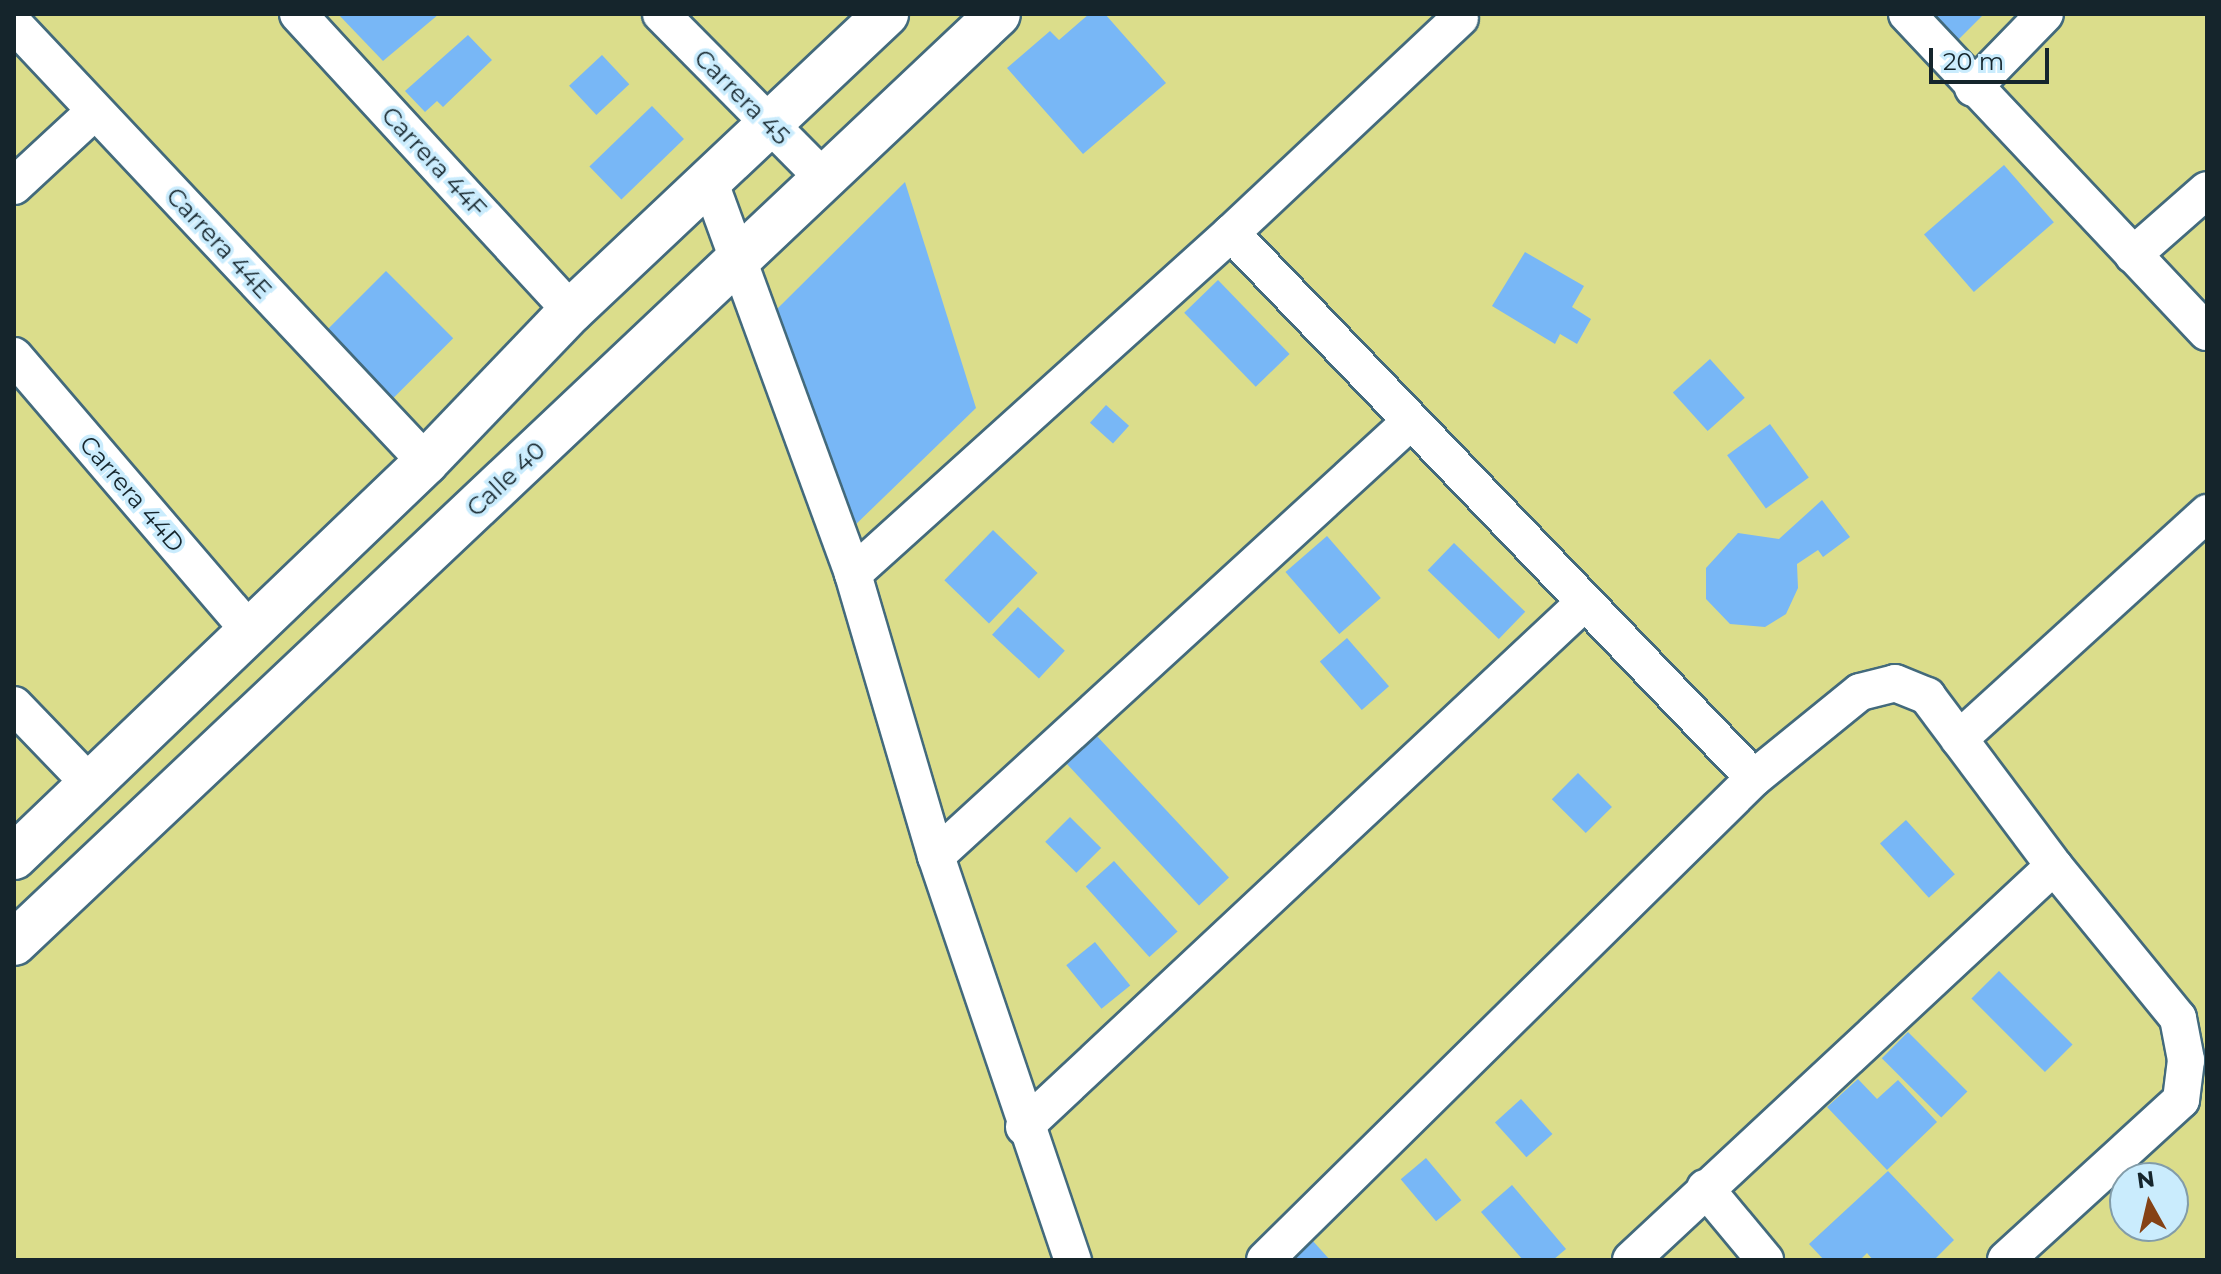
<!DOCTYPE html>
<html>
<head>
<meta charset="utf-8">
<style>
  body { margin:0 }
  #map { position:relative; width:2221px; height:1274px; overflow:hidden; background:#caecfd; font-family:Montserrat,sans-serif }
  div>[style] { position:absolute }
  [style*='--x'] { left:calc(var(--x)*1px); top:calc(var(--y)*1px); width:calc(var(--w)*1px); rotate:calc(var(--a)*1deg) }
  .green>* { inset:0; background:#dbdd8b }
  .building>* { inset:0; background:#78b7f6; transform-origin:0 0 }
  .roads { filter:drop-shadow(2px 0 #436a7c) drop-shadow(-2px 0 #436a7c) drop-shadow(0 2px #436a7c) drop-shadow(0 -2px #436a7c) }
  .street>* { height:36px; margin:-18px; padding:0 18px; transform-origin:18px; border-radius:18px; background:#fff }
  .secondary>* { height:44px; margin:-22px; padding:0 22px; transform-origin:22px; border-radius:22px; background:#fff }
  span { translate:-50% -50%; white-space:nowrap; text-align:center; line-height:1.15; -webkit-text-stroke:7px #caecfd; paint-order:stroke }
  .street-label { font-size:24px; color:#15252c }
  .frame { position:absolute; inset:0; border:16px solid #15252c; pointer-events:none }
  .north { position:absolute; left:2109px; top:1162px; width:80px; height:80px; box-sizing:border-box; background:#caecfd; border:2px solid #829ca9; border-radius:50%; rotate:352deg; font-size:22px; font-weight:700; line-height:32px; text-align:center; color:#15252c }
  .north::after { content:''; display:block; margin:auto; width:28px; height:36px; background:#854215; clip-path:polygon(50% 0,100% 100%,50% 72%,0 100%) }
  .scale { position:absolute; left:1929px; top:48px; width:120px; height:36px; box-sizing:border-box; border:4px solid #15252c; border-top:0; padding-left:10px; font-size:24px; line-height:28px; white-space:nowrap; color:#15252c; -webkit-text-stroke:6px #caecfd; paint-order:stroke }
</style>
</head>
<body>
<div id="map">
  <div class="green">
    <i style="clip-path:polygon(evenodd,14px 14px,2207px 14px,2207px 1260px,14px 1260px,14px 14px,2125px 1178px,2173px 1178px,2173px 1226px,2125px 1226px,2125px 1178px)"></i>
  </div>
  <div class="building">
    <i style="clip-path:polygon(338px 14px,439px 14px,383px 61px)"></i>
    <i style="clip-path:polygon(1089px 14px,1105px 14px,1166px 83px,1083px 154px,1007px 68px,1050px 31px,1059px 40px)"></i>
    <i style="clip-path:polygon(1925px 14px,1984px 14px,1955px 43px)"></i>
    <i style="clip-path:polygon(468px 35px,492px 60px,443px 107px,437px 101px,425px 112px,405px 91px)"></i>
    <i style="left:602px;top:55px;width:40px;height:45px;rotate:47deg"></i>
    <i style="left:652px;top:106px;width:46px;height:87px;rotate:46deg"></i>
    <i style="left:2004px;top:165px;width:76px;height:106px;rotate:49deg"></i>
    <i style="clip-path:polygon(905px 182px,976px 408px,851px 529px,777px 309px)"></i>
    <i style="clip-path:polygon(1525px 252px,1584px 286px,1572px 307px,1591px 319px,1577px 344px,1560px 334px,1555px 344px,1492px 306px)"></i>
    <i style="left:386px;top:271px;width:95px;height:86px;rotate:45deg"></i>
    <i style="left:1218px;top:280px;width:103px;height:47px;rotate:46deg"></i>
    <i style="left:1710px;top:359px;width:52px;height:50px;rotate:48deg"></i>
    <i style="left:1106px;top:405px;width:31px;height:24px;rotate:42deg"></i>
    <i style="left:1770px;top:424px;width:66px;height:53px;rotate:54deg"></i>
    <i style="clip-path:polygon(1822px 500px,1850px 537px,1823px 557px,1818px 550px,1797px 564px,1798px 588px,1786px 614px,1765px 627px,1730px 624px,1706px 599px,1706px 568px,1738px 533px,1779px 539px)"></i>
    <i style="left:993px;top:530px;width:62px;height:70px;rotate:44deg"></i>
    <i style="left:1327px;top:536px;width:82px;height:55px;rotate:49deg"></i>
    <i style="left:1454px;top:543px;width:99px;height:38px;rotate:44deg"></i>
    <i style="left:1018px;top:607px;width:64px;height:38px;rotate:43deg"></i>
    <i style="left:1347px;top:638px;width:64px;height:36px;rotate:49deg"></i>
    <i style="left:1096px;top:735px;width:195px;height:41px;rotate:47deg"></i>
    <i style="left:1578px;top:773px;width:48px;height:37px;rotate:45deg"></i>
    <i style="left:1070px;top:817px;width:44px;height:35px;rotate:45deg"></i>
    <i style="left:1906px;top:820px;width:73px;height:35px;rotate:48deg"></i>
    <i style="left:1114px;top:861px;width:95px;height:38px;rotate:48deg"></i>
    <i style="left:1095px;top:942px;width:56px;height:37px;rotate:51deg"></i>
    <i style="left:1999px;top:971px;width:104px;height:39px;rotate:45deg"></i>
    <i style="left:1908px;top:1032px;width:84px;height:37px;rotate:45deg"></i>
    <i style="clip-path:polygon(1858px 1079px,1877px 1099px,1898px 1080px,1937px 1122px,1887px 1170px,1827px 1107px)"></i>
    <i style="left:1521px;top:1099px;width:47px;height:35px;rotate:48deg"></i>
    <i style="left:1426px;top:1158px;width:55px;height:33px;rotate:50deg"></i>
    <i style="clip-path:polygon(1888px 1171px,1954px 1240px,1934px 1260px,1873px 1260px,1867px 1253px,1860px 1260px,1824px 1260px,1809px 1244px)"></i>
    <i style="clip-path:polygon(1512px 1185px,1566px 1249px,1553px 1260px,1523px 1260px,1481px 1212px)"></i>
    <i style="clip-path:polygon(1312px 1240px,1330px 1260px,1289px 1260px)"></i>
  </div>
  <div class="roads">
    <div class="street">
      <i style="--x:298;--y:14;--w:403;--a:47.4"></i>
      <i style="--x:661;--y:14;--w:232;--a:45.3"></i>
      <i style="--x:1907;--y:14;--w:437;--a:46.7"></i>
      <i style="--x:14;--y:24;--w:601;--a:46.75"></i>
      <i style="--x:1973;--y:88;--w:103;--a:-45.8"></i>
      <i style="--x:709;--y:180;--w:419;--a:69.9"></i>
      <i style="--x:853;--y:574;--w:294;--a:73.6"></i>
      <i style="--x:936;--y:856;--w:427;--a:71.3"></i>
      <i style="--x:14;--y:186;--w:110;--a:-42.8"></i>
      <i style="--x:1231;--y:233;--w:755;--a:46.18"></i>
      <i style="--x:2133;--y:255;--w:98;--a:-41.3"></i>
      <i style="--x:14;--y:356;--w:362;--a:49.4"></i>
      <i style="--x:853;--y:574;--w:509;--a:-42.05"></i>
      <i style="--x:1231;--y:233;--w:314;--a:-43.2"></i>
      <i style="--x:14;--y:705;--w:110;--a:46.1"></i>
      <i style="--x:1959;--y:739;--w:336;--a:-42.3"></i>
      <i style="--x:936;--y:856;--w:644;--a:-42.48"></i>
      <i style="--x:1024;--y:1127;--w:768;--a:-43.1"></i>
      <i style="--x:1705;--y:1188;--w:94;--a:50.2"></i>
      <i style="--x:1265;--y:1260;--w:687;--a:-44.59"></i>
      <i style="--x:1754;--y:778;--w:136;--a:-39.1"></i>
      <i style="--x:1860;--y:692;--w:36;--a:-14"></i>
      <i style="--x:1895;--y:683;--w:35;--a:22"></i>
      <i style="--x:1927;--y:696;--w:212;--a:53.2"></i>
      <i style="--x:2054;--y:866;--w:196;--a:50.8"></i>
      <i style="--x:2178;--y:1018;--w:43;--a:79.2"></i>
      <i style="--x:2186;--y:1060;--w:40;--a:97.1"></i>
      <i style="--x:2181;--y:1100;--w:237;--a:137.6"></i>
      <i style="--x:1631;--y:1260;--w:578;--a:-42.97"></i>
    </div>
    <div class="secondary">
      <i style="--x:14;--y:857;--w:571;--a:-43.79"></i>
      <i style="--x:426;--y:462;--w:209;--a:-46.2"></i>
      <i style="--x:571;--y:311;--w:433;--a:-43.3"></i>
      <i style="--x:14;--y:943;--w:1353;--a:-43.35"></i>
    </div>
  </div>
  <div class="street-label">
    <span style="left:742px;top:97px;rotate:45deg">Carrera 45</span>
    <span style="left:434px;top:162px;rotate:47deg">Carrera 44F</span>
    <span style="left:219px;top:243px;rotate:47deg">Carrera 44E</span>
    <span style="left:506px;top:479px;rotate:-43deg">Calle 40</span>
    <span style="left:132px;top:494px;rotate:49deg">Carrera 44D</span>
  </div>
  <div class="frame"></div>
  <div class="north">N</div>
  <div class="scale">20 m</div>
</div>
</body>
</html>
